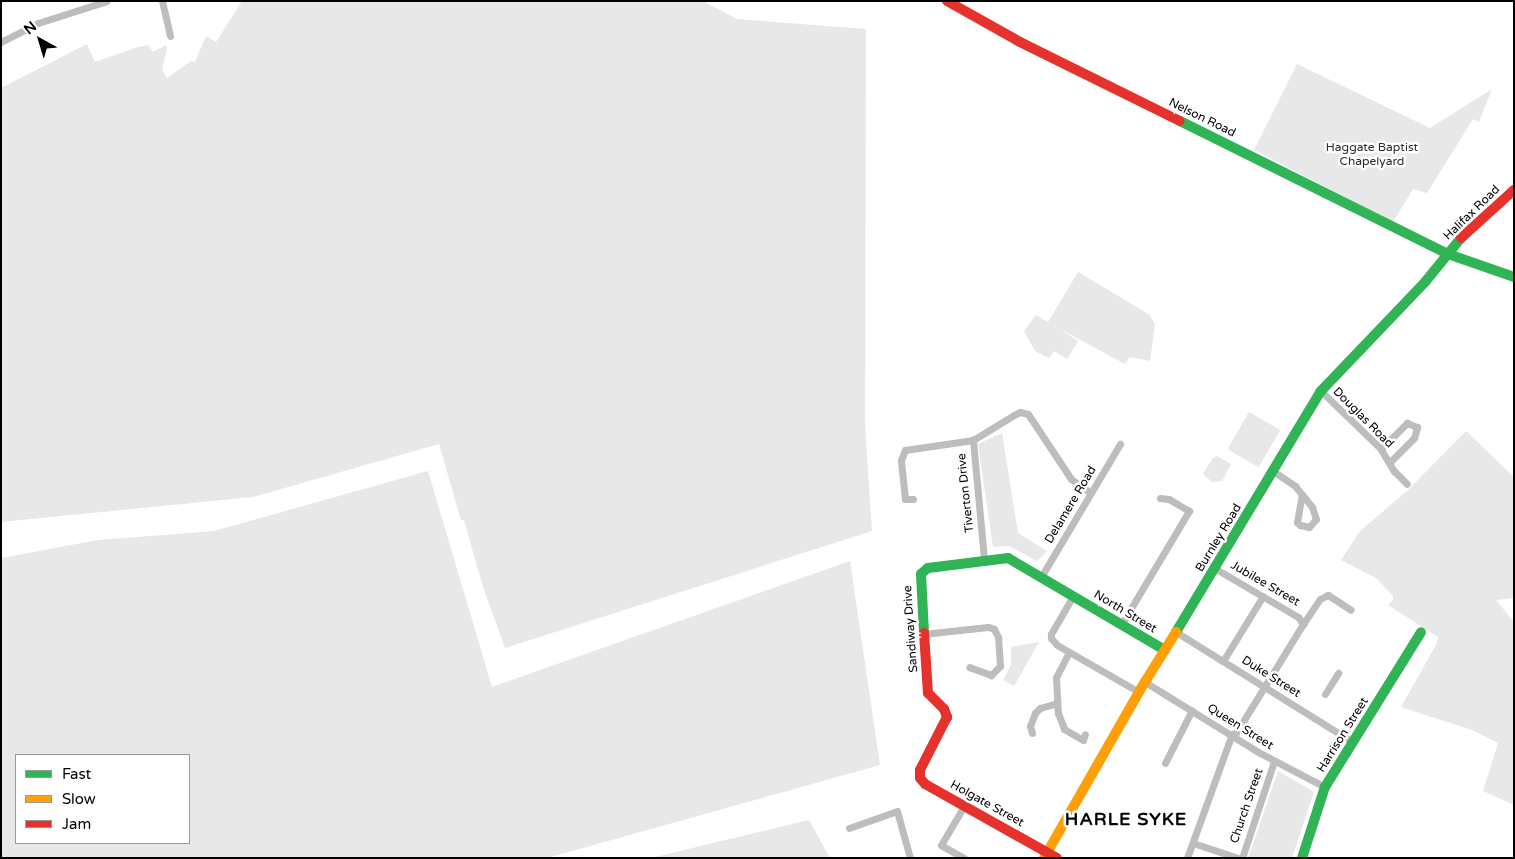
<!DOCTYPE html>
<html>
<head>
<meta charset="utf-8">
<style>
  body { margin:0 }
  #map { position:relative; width:1515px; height:859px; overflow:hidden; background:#fff; font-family:"Varela Round",sans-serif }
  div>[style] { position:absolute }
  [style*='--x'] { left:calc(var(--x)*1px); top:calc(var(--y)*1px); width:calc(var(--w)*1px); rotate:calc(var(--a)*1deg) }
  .green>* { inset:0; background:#e8e8e8; transform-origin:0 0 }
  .street>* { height:7px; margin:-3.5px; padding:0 3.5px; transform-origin:3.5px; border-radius:3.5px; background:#bdbdbd }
  .fast>* { height:10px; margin:-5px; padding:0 5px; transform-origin:5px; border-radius:5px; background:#30b455 }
  .slow>* { height:10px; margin:-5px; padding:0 5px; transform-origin:5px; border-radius:5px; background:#ff9f0a }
  .jam>* { height:10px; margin:-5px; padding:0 5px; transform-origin:5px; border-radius:5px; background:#e5322d }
  span { translate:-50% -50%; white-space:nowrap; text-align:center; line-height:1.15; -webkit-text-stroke:5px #fff; paint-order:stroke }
  .street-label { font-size:12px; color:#000 }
  .park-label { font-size:12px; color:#2c2c2c }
  .district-label { font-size:18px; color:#000; font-weight:700; letter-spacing:1px }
  .frame { position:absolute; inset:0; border:2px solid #000; pointer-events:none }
  .legend { position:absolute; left:15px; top:754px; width:175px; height:90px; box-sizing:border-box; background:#fff; border:1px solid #999; margin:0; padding:6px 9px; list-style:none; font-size:15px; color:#000 }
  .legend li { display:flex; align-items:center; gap:10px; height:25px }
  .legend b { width:25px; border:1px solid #999 }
  .north { position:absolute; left:15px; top:15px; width:50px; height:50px; -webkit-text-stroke:4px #fff; paint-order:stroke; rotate:321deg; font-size:14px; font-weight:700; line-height:20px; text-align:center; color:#000 }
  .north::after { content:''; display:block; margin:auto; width:18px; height:22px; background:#000; clip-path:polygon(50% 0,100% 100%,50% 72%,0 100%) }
</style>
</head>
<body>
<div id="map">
  <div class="green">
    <i style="clip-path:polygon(242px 1px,703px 1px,737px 19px,866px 29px,865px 425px,872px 531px,505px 648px,483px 587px,464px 520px,461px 520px,439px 444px,253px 497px,1px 522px,1px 88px,87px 44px,95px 62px,138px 47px,148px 45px,153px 52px,166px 45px,167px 48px,162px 70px,167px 78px,191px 61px,195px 62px,206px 36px,216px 42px)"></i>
    <i style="clip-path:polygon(1297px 64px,1430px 128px,1492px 89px,1479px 122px,1473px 119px,1427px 193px,1413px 189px,1393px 222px,1254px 150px)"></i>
    <i style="clip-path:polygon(1078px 272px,1150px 315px,1155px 325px,1150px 361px,1130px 357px,1125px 364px,1060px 329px,1078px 341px,1067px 359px,1054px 351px,1049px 358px,1035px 351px,1024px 331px,1036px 315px,1048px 322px)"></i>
    <i style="left:1249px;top:412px;width:36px;height:43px;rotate:30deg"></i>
    <i style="clip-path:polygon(1466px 431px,1514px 477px,1514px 598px,1496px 600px,1514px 622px,1514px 805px,1483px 791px,1498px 743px,1472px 730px,1401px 707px,1437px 643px,1438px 637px,1388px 605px,1393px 600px,1393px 596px,1376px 578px,1341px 560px,1360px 531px,1407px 491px)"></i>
    <i style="clip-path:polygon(1002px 433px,1018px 533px,1047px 551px,1037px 561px,1009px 546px,993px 547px,978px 444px)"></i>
    <i style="clip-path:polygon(1217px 456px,1231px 464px,1222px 481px,1212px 482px,1203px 474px,1212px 459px)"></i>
    <i style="clip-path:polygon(evenodd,428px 471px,492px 687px,850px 561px,880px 765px,547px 858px,1px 858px,1px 558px,98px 540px,214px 531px,428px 471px,16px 755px,189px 755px,189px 843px,16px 843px,16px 755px)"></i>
    <i style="clip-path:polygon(1039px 642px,1014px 686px,1003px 680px,1011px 665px,1011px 647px)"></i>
    <i style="clip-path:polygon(1278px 771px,1314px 792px,1292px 858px,1248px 858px)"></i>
    <i style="clip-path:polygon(809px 820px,830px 858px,651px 858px)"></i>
  </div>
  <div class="street">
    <i style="--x:162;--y:1;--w:36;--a:77"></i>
    <i style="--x:1;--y:42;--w:42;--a:-27.2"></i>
    <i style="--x:38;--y:23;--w:72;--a:-17.7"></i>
    <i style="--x:1321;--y:391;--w:82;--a:44"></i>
    <i style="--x:1380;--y:448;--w:27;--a:59"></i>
    <i style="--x:1394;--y:471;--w:18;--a:45"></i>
    <i style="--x:1381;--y:449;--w:37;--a:-45"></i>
    <i style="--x:1407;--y:423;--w:11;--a:22"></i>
    <i style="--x:1417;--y:427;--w:11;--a:105"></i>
    <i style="--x:1414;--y:438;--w:34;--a:135"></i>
    <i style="--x:1273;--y:471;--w:27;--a:34"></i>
    <i style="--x:1295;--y:486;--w:14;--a:51"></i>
    <i style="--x:1304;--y:497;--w:13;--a:51"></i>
    <i style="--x:1312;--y:507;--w:13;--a:72"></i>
    <i style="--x:1316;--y:519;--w:11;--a:131"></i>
    <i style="--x:1309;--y:527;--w:9;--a:-167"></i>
    <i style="--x:1300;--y:525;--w:4;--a:-135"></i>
    <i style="--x:1297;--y:522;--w:28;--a:-80"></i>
    <i style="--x:913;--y:499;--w:8;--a:180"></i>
    <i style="--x:905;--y:499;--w:39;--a:-96"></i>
    <i style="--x:901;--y:460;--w:11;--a:-68"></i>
    <i style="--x:905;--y:450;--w:69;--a:-8.4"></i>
    <i style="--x:984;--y:559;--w:120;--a:-95.3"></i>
    <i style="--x:973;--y:440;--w:48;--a:-31.4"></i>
    <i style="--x:1014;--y:415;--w:7;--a:-27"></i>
    <i style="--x:1020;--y:412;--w:8;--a:14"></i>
    <i style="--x:1028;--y:414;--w:78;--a:56.5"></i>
    <i style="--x:1071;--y:479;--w:24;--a:35"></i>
    <i style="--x:1216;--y:569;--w:95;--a:30.3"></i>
    <i style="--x:1298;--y:617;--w:9;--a:54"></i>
    <i style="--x:1303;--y:624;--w:132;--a:121.6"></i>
    <i style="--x:1041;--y:577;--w:155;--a:-59.3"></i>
    <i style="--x:1073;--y:596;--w:44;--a:120.1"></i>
    <i style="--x:1051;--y:634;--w:4;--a:90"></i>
    <i style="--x:1051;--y:638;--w:9;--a:49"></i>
    <i style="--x:1057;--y:645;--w:95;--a:29.8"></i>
    <i style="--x:1303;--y:624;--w:30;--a:-56"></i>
    <i style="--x:1320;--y:599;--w:9;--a:-27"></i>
    <i style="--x:1328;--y:595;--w:27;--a:33"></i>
    <i style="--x:1121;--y:625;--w:133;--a:-59.2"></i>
    <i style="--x:1189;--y:511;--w:23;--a:-149"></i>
    <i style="--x:1169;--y:499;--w:9;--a:-174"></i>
    <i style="--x:1176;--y:632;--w:208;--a:31.9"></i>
    <i style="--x:923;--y:634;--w:65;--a:-6.1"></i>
    <i style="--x:988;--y:627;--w:6;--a:18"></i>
    <i style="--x:994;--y:629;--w:9;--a:63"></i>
    <i style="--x:998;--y:637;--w:29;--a:86"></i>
    <i style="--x:1000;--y:666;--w:13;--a:135"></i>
    <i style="--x:991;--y:675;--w:23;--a:-160"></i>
    <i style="--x:1069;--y:652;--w:28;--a:117"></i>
    <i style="--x:1056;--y:677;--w:36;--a:87"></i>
    <i style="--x:1058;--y:713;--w:17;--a:69"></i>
    <i style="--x:1064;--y:729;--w:22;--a:30"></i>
    <i style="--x:1083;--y:740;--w:6;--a:-72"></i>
    <i style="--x:1223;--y:661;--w:76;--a:-58.4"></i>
    <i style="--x:1145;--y:682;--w:135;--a:31.7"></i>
    <i style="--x:1260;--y:753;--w:73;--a:27.6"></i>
    <i style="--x:1325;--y:694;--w:25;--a:-58"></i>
    <i style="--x:1032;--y:733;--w:7;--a:-106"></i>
    <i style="--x:1030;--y:726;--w:14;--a:-69"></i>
    <i style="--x:1035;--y:713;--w:7;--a:-45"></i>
    <i style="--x:1040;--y:708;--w:18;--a:-16"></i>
    <i style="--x:1165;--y:763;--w:59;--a:-63"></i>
    <i style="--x:849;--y:828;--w:51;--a:-19.5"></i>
    <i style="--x:897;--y:811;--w:49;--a:74.5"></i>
    <i style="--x:1193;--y:843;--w:47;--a:18.4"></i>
    <i style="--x:964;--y:858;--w:26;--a:-151"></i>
    <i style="--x:941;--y:845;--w:45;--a:-59.5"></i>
    <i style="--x:1187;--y:858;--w:132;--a:-70.1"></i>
    <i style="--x:1242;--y:858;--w:102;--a:-71.7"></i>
  </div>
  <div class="fast">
    <i style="--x:1180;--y:121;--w:299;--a:26.4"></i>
    <i style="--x:1448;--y:254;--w:70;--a:19.2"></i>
    <i style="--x:1176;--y:632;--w:280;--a:-59"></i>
    <i style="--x:1320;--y:392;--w:152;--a:-46.3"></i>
    <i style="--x:1425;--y:282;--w:57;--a:-50.7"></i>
    <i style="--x:924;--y:633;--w:59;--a:-92.9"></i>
    <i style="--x:921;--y:574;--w:9;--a:-41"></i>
    <i style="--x:928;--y:568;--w:81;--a:-7.1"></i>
    <i style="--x:1008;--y:558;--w:182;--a:30.4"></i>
    <i style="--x:1302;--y:858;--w:75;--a:-72.1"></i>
    <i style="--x:1325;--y:787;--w:182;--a:-58.2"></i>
  </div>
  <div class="slow">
    <i style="--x:1044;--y:858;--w:203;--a:-60.2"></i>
    <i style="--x:1145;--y:682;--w:59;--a:-58.2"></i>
  </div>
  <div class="jam">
    <i style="--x:947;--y:1;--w:84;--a:29.3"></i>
    <i style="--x:1020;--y:42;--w:178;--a:26.3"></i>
    <i style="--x:1461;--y:238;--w:72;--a:-42.2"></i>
    <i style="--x:924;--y:633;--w:60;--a:86.2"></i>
    <i style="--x:928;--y:693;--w:23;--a:45"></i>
    <i style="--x:944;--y:709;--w:9;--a:69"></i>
    <i style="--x:947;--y:717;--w:59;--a:117"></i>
    <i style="--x:920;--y:770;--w:8;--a:90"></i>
    <i style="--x:920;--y:778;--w:8;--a:50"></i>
    <i style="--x:925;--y:784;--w:151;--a:29.3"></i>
  </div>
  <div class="street-label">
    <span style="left:1202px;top:118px;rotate:26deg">Nelson Road</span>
    <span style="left:1472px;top:213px;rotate:-44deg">Halifax Road</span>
    <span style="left:1363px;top:418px;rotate:45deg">Douglas Road</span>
    <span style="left:966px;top:493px;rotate:-96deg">Tiverton Drive</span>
    <span style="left:1071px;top:505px;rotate:-59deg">Delamere Road</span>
    <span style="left:1219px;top:538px;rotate:-59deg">Burnley Road</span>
    <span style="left:1265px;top:584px;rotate:30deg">Jubilee Street</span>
    <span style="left:1125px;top:612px;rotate:31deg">North Street</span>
    <span style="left:911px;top:629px;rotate:-94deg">Sandiway Drive</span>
    <span style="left:1271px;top:677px;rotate:32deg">Duke Street</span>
    <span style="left:1240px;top:727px;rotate:32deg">Queen Street</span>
    <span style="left:1343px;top:735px;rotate:-58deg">Harrison Street</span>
    <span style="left:987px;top:804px;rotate:29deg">Holgate Street</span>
    <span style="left:1247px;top:806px;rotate:-71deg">Church Street</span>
  </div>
  <div class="park-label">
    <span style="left:1372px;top:155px">Haggate Baptist<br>Chapelyard</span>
  </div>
  <div class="district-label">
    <span style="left:1126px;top:819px">HARLE SYKE</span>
  </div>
  <div class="frame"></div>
  <ul class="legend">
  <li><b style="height:6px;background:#30b455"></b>Fast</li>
  <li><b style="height:6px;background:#ff9f0a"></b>Slow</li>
  <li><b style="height:6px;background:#e5322d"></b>Jam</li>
  </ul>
  <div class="north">N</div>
</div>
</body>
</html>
